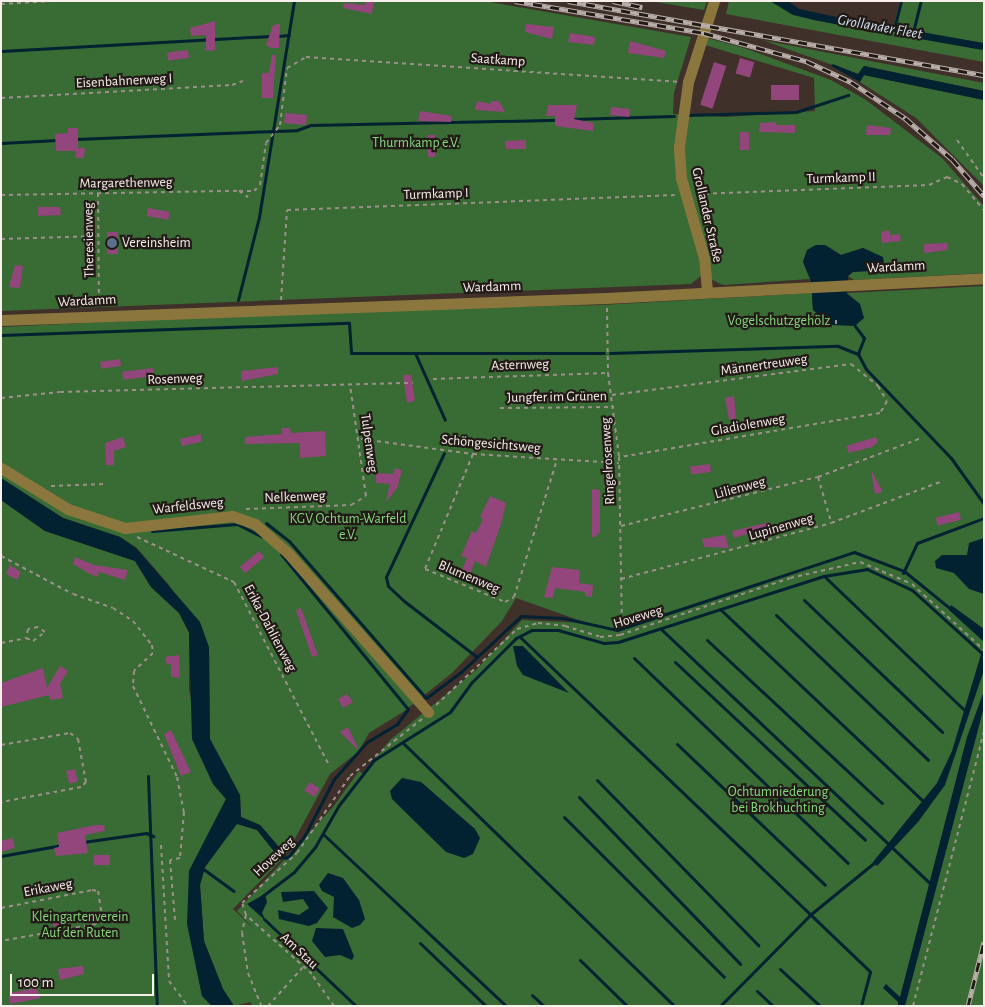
<!DOCTYPE html>
<html>
<head>
<meta charset="utf-8">
<style>
  body { margin:0 }
  #map { position:relative; width:985px; height:1007px; overflow:hidden; background:#3f302a; font-family:"Alegreya Sans",sans-serif }
  div>[style] { position:absolute }
  [style*='--x'] { left:calc(var(--x)*1px); top:calc(var(--y)*1px); width:calc(var(--w)*1px); rotate:calc(var(--a)*1deg) }
  .green>* { inset:0; background:#396b34 }
  .water>* { inset:0; background:#022232; transform-origin:0 0 }
  .stream>* { height:3px; margin:-1.5px; padding:0 1.5px; transform-origin:1.5px; border-radius:1.5px; background:#022232 }
  .building>* { inset:0; background:#92467b; transform-origin:0 0 }
  .path>* { height:2px; margin-top:-1px; transform-origin:0; background:repeating-linear-gradient(90deg,#9d908b 0 4px,transparent 0 8px) }
  .minor>* { height:11px; margin:-5.5px; padding:0 5.5px; transform-origin:5.5px; border-radius:5.5px; background:#8b773d }
  .rail>* { height:5px; margin-top:-2.5px; transform-origin:0; background:repeating-linear-gradient(90deg,#211a17 0 9px,#baafaa 0 18px); box-sizing:border-box; border-block:1px solid #baafaa }
  .dots>* { width:14px; height:14px; translate:-50% -50%; box-sizing:border-box; border:2px solid #211a17; border-radius:50% }
  span { translate:-50% -50%; white-space:nowrap; text-align:center; line-height:1.15; -webkit-text-stroke:4.5px #211a17; paint-order:stroke }
  .street-label { font-size:14px; color:#f9efeb }
  .park-label { font-size:14px; color:#85da7c }
  .poi-label { font-size:14px; color:#f9efeb }
  .left { translate:0 -50%; text-align:left }
  .water-label { font-size:15px; color:#d0e6f4; font-style:italic }
  .frame { position:absolute; inset:0; border:2px solid #f9efeb; pointer-events:none }
  .scale { position:absolute; left:10px; top:974px; width:144px; height:22px; box-sizing:border-box; border:2px solid #f9efeb; border-top:0; padding-left:6px; font-size:15px; line-height:18px; white-space:nowrap; color:#f9efeb; -webkit-text-stroke:4px #211a17; paint-order:stroke }
</style>
</head>
<body>
<div id="map">
  <div class="green">
    <i style="clip-path:polygon(1px 1px,484px 1px,691px 37px,674px 93px,673px 114px,725px 117px,815px 111px,814px 78px,705px 45px,707px 38px,744px 48px,831px 80px,866px 100px,942px 158px,984px 206px,984px 273px,854px 280px,848px 276px,853px 272px,884px 270px,883px 258px,863px 248px,841px 255px,825px 245px,816px 245px,807px 250px,803px 262px,810px 279px,723px 285px,702px 275px,691px 284px,1px 311px)"></i>
    <i style="clip-path:polygon(650px 1px,707px 1px,704px 10px)"></i>
    <i style="clip-path:polygon(729px 1px,770px 1px,814px 20px,888px 34px,892px 32px,900px 1px,984px 1px,984px 62px,726px 14px)"></i>
    <i style="clip-path:polygon(762px 40px,984px 83px,984px 91px,864px 66px,858px 74px)"></i>
    <i style="clip-path:polygon(864px 75px,984px 100px,984px 186px,916px 118px,860px 82px)"></i>
    <i style="clip-path:polygon(984px 286px,984px 1006px,253px 1006px,250px 1002px,234px 1006px,223px 989px,204px 941px,200px 885px,205px 867px,237px 823px,257px 830px,281px 860px,233px 909px,256px 931px,237px 911px,333px 807px,359px 771px,363px 774px,390px 740px,476px 670px,522px 620px,587px 623px,516px 598px,502px 621px,452px 673px,403px 712px,369px 733px,358px 752px,330px 774px,286px 855px,260px 825px,241px 817px,240px 795px,210px 739px,209px 647px,169px 585px,137px 548px,120px 537px,63px 518px,1px 478px,1px 327px,335px 311px,601px 305px,812px 293px,813px 310px,832px 324px,844px 325px,860px 304px,847px 293px)"></i>
    <i style="clip-path:polygon(1px 500px,45px 531px,135px 561px,151px 587px,179px 613px,189px 633px,189px 690px,204px 763px,213px 784px,226px 799px,189px 871px,194px 954px,202px 996px,212px 1006px,1px 1006px)"></i>
  </div>
  <div class="water">
    <i style="clip-path:polygon(770px 1px,788px 1px,799px 9px,893px 29px,888px 34px,814px 20px,793px 15px)"></i>
    <i style="left:910px;top:30px;width:75px;height:7px;rotate:10deg"></i>
    <i style="clip-path:polygon(833px 64px,858px 74px,864px 66px,984px 91px,984px 100px,864px 75px,860px 82px,831px 66px)"></i>
    <i style="clip-path:polygon(816px 245px,825px 245px,841px 255px,863px 248px,883px 257px,885px 270px,853px 272px,848px 276px,847px 294px,860px 304px,864px 318px,855px 326px,832px 325px,813px 310px,811px 281px,803px 262px,807px 250px)"></i>
    <i style="clip-path:polygon(1px 478px,63px 518px,120px 537px,136px 548px,200px 622px,209px 647px,210px 739px,240px 795px,241px 817px,260px 825px,286px 855px,281px 860px,257px 830px,237px 824px,205px 867px,200px 885px,204px 941px,223px 989px,234px 1006px,211px 1005px,202px 996px,187px 924px,189px 871px,226px 799px,213px 784px,192px 739px,189px 632px,179px 613px,151px 587px,135px 561px,45px 531px,1px 500px)"></i>
    <i style="clip-path:polygon(984px 538px,984px 594px,969px 589px,954px 573px,936px 568px,935px 561px,942px 555px,967px 555px,969px 543px)"></i>
    <i style="clip-path:polygon(951px 605px,984px 629px,984px 642px,949px 610px)"></i>
    <i style="clip-path:polygon(513px 646px,523px 646px,569px 693px,523px 675px,517px 666px)"></i>
    <i style="clip-path:polygon(982px 651px,984px 670px,945px 785px,918px 822px,877px 866px,873px 862px,937px 783px,952px 751px)"></i>
    <i style="clip-path:polygon(984px 691px,984px 707px,905px 1006px,898px 1006px,898px 1002px,883px 988px,886px 984px,900px 997px,967px 737px)"></i>
    <i style="clip-path:polygon(402px 778px,421px 782px,475px 829px,480px 838px,473px 854px,464px 858px,446px 852px,392px 799px,390px 791px)"></i>
    <i style="clip-path:polygon(328px 873px,343px 878px,359px 900px,365px 919px,360px 925px,352px 928px,333px 917px,334px 897px,322px 891px,319px 885px)"></i>
    <i style="clip-path:polygon(314px 891px,328px 908px,317px 923px,309px 926px,279px 919px,278px 910px,299px 915px,309px 908px,303px 899px,283px 902px,281px 892px)"></i>
    <i style="clip-path:polygon(265px 894px,267px 902px,262px 913px,266px 921px,247px 904px)"></i>
    <i style="clip-path:polygon(316px 928px,343px 929px,354px 956px,352px 960px,340px 955px,325px 957px,312px 941px)"></i>
  </div>
  <div class="stream">
    <i style="--x:889;--y:29;--w:24;--a:7"></i>
    <i style="--x:894;--y:29;--w:29;--a:-76"></i>
    <i style="--x:913;--y:32;--w:32;--a:-76"></i>
    <i style="--x:278;--y:36;--w:11;--a:-5"></i>
    <i style="--x:1;--y:51;--w:270;--a:-3.2"></i>
    <i style="--x:687;--y:115;--w:109;--a:-1.6"></i>
    <i style="--x:796;--y:112;--w:55;--a:-18.1"></i>
    <i style="--x:572;--y:119;--w:102;--a:-1.7"></i>
    <i style="--x:76;--y:139;--w:221;--a:-2.3"></i>
    <i style="--x:297;--y:130;--w:15;--a:-20"></i>
    <i style="--x:311;--y:125;--w:248;--a:-1.2"></i>
    <i style="--x:1;--y:143;--w:56;--a:-3.1"></i>
    <i style="--x:238;--y:300;--w:86;--a:-75.8"></i>
    <i style="--x:259;--y:217;--w:219;--a:-80.8"></i>
    <i style="--x:855;--y:326;--w:15;--a:53"></i>
    <i style="--x:864;--y:338;--w:17;--a:111"></i>
    <i style="--x:858;--y:354;--w:17;--a:62"></i>
    <i style="--x:866;--y:369;--w:123;--a:46.3"></i>
    <i style="--x:951;--y:458;--w:57;--a:54.3"></i>
    <i style="--x:1;--y:335;--w:348;--a:-2"></i>
    <i style="--x:349;--y:323;--w:30;--a:86"></i>
    <i style="--x:351;--y:353;--w:253;--a:0"></i>
    <i style="--x:415;--y:353;--w:73;--a:65.9"></i>
    <i style="--x:610;--y:353;--w:228;--a:-1.8"></i>
    <i style="--x:838;--y:346;--w:22;--a:22"></i>
    <i style="--x:444;--y:453;--w:137;--a:115.1"></i>
    <i style="--x:386;--y:577;--w:9;--a:77"></i>
    <i style="--x:388;--y:586;--w:22;--a:43"></i>
    <i style="--x:404;--y:601;--w:92;--a:37.5"></i>
    <i style="--x:266;--y:523;--w:29;--a:38"></i>
    <i style="--x:289;--y:541;--w:208;--a:48.9"></i>
    <i style="--x:426;--y:698;--w:44;--a:-36.6"></i>
    <i style="--x:461;--y:672;--w:82;--a:-43"></i>
    <i style="--x:521;--y:616;--w:42;--a:2.7"></i>
    <i style="--x:563;--y:618;--w:55;--a:12.5"></i>
    <i style="--x:617;--y:630;--w:250;--a:-18.2"></i>
    <i style="--x:854;--y:552;--w:53;--a:20.8"></i>
    <i style="--x:904;--y:571;--w:62;--a:39.1"></i>
    <i style="--x:152;--y:531;--w:85;--a:-4.7"></i>
    <i style="--x:237;--y:524;--w:27;--a:27"></i>
    <i style="--x:281;--y:554;--w:200;--a:50.7"></i>
    <i style="--x:408;--y:709;--w:19;--a:126"></i>
    <i style="--x:397;--y:724;--w:35;--a:149"></i>
    <i style="--x:367;--y:742;--w:50;--a:131.7"></i>
    <i style="--x:334;--y:779;--w:63;--a:117.4"></i>
    <i style="--x:305;--y:835;--w:26;--a:127"></i>
    <i style="--x:289;--y:856;--w:4;--a:153"></i>
    <i style="--x:285;--y:858;--w:4;--a:-135"></i>
    <i style="--x:903;--y:573;--w:33;--a:-65"></i>
    <i style="--x:917;--y:543;--w:72;--a:-20.5"></i>
    <i style="--x:824;--y:576;--w:194;--a:43.7"></i>
    <i style="--x:804;--y:600;--w:191;--a:43.7"></i>
    <i style="--x:720;--y:609;--w:284;--a:43.4"></i>
    <i style="--x:776;--y:615;--w:210;--a:43.6"></i>
    <i style="--x:661;--y:629;--w:371;--a:43.4"></i>
    <i style="--x:520;--y:637;--w:484;--a:43.7"></i>
    <i style="--x:870;--y:972;--w:35;--a:105"></i>
    <i style="--x:707;--y:640;--w:239;--a:43"></i>
    <i style="--x:634;--y:658;--w:296;--a:43.8"></i>
    <i style="--x:675;--y:662;--w:260;--a:43.1"></i>
    <i style="--x:403;--y:743;--w:378;--a:44.1"></i>
    <i style="--x:677;--y:744;--w:204;--a:43.6"></i>
    <i style="--x:148;--y:776;--w:230;--a:87.8"></i>
    <i style="--x:597;--y:780;--w:231;--a:45.7"></i>
    <i style="--x:579;--y:797;--w:232;--a:46"></i>
    <i style="--x:564;--y:817;--w:226;--a:45"></i>
    <i style="--x:323;--y:834;--w:251;--a:43.2"></i>
    <i style="--x:83;--y:842;--w:64;--a:-8.1"></i>
    <i style="--x:146;--y:833;--w:8;--a:23"></i>
    <i style="--x:1;--y:856;--w:62;--a:-10.2"></i>
    <i style="--x:202;--y:868;--w:39;--a:36"></i>
    <i style="--x:261;--y:897;--w:41;--a:-37.1"></i>
    <i style="--x:294;--y:872;--w:33;--a:-50"></i>
    <i style="--x:315;--y:847;--w:48;--a:-60.3"></i>
    <i style="--x:339;--y:805;--w:57;--a:-52.1"></i>
    <i style="--x:374;--y:760;--w:90;--a:-32.3"></i>
    <i style="--x:450;--y:712;--w:37;--a:-54"></i>
    <i style="--x:472;--y:682;--w:62;--a:-45"></i>
    <i style="--x:516;--y:638;--w:18;--a:-27"></i>
    <i style="--x:532;--y:630;--w:26;--a:0"></i>
    <i style="--x:558;--y:630;--w:48;--a:15.8"></i>
    <i style="--x:604;--y:643;--w:14;--a:-4"></i>
    <i style="--x:618;--y:642;--w:216;--a:-17.8"></i>
    <i style="--x:824;--y:576;--w:44;--a:-9.2"></i>
    <i style="--x:867;--y:569;--w:50;--a:25"></i>
    <i style="--x:912;--y:590;--w:97;--a:42.1"></i>
    <i style="--x:264;--y:919;--w:127;--a:43.4"></i>
    <i style="--x:420;--y:943;--w:91;--a:43.7"></i>
    <i style="--x:580;--y:960;--w:66;--a:44.4"></i>
    <i style="--x:780;--y:969;--w:54;--a:42.8"></i>
    <i style="--x:757;--y:991;--w:22;--a:43"></i>
    <i style="--x:532;--y:995;--w:16;--a:43"></i>
    <i style="--x:720;--y:1006;--w:129;--a:-45.3"></i>
    <i style="--x:811;--y:914;--w:82;--a:-39.1"></i>
  </div>
  <div class="building">
    <i style="clip-path:polygon(366px 1px,374px 1px,372px 14px,343px 8px,344px 3px,365px 5px)"></i>
    <i style="clip-path:polygon(215px 21px,215px 50px,206px 51px,206px 35px,191px 36px,190px 28px)"></i>
    <i style="clip-path:polygon(280px 24px,279px 48px,271px 48px,266px 45px,273px 25px)"></i>
    <i style="clip-path:polygon(526px 24px,554px 27px,552px 39px,525px 32px)"></i>
    <i style="clip-path:polygon(570px 33px,595px 37px,594px 45px,568px 42px)"></i>
    <i style="clip-path:polygon(630px 41px,666px 51px,664px 58px,628px 53px)"></i>
    <i style="left:188px;top:50px;width:8px;height:21px;rotate:83deg"></i>
    <i style="clip-path:polygon(272px 55px,276px 55px,273px 98px,262px 98px,262px 73px,269px 73px)"></i>
    <i style="left:740px;top:58px;width:15px;height:16px;rotate:16deg"></i>
    <i style="left:714px;top:62px;width:13px;height:45px;rotate:18deg"></i>
    <i style="left:799px;top:85px;width:15px;height:28px;rotate:90deg"></i>
    <i style="clip-path:polygon(477px 101px,491px 104px,491px 101px,499px 101px,505px 112px,475px 110px)"></i>
    <i style="clip-path:polygon(548px 105px,577px 105px,574px 119px,594px 123px,593px 131px,555px 126px,555px 116px,546px 116px)"></i>
    <i style="left:611px;top:107px;width:19px;height:8px;rotate:6deg"></i>
    <i style="clip-path:polygon(420px 111px,452px 116px,451px 122px,418px 121px)"></i>
    <i style="left:285px;top:113px;width:22px;height:10px;rotate:5deg"></i>
    <i style="clip-path:polygon(776px 122px,776px 125px,795px 125px,795px 133px,759px 132px,760px 123px)"></i>
    <i style="clip-path:polygon(867px 125px,891px 128px,890px 135px,866px 135px)"></i>
    <i style="clip-path:polygon(68px 128px,78px 128px,78px 148px,85px 148px,84px 158px,75px 158px,76px 151px,56px 151px,55px 134px,68px 133px)"></i>
    <i style="left:740px;top:132px;width:9px;height:18px"></i>
    <i style="left:428px;top:135px;width:7px;height:22px"></i>
    <i style="clip-path:polygon(526px 140px,526px 149px,506px 149px,505px 141px)"></i>
    <i style="clip-path:polygon(38px 207px,60px 207px,61px 215px,38px 216px)"></i>
    <i style="left:148px;top:208px;width:22px;height:8px;rotate:10deg"></i>
    <i style="clip-path:polygon(890px 230px,890px 235px,900px 234px,901px 241px,882px 243px,881px 232px)"></i>
    <i style="left:107px;top:232px;width:11px;height:22px"></i>
    <i style="clip-path:polygon(947px 243px,948px 250px,924px 253px,924px 244px)"></i>
    <i style="clip-path:polygon(15px 265px,23px 266px,20px 288px,9px 287px)"></i>
    <i style="left:120px;top:359px;width:7px;height:20px;rotate:82deg"></i>
    <i style="clip-path:polygon(278px 367px,278px 374px,242px 381px,241px 371px)"></i>
    <i style="left:153px;top:368px;width:8px;height:31px;rotate:83deg"></i>
    <i style="clip-path:polygon(403px 375px,411px 375px,415px 400px,412px 402px,407px 403px)"></i>
    <i style="clip-path:polygon(734px 396px,736px 419px,729px 419px,725px 398px)"></i>
    <i style="clip-path:polygon(282px 428px,290px 428px,291px 433px,325px 431px,326px 456px,300px 458px,300px 443px,245px 444px,245px 437px,282px 434px)"></i>
    <i style="clip-path:polygon(201px 434px,201px 442px,182px 446px,180px 439px)"></i>
    <i style="clip-path:polygon(123px 437px,126px 447px,114px 451px,114px 465px,106px 465px,105px 443px)"></i>
    <i style="clip-path:polygon(876px 437px,878px 442px,872px 447px,849px 453px,846px 446px)"></i>
    <i style="left:710px;top:464px;width:8px;height:20px;rotate:83deg"></i>
    <i style="clip-path:polygon(395px 468px,402px 470px,397px 488px,386px 502px,390px 484px,376px 483px,376px 473px,393px 474px)"></i>
    <i style="clip-path:polygon(871px 470px,882px 490px,882px 492px,875px 494px)"></i>
    <i style="clip-path:polygon(592px 489px,600px 490px,600px 532px,595px 537px,592px 537px)"></i>
    <i style="clip-path:polygon(490px 496px,506px 503px,502px 521px,486px 567px,475px 561px,468px 580px,459px 577px,467px 558px,461px 556px,472px 531px,476px 533px,483px 519px,480px 517px)"></i>
    <i style="left:959px;top:512px;width:8px;height:24px;rotate:76deg"></i>
    <i style="clip-path:polygon(770px 522px,767px 528px,771px 527px,773px 536px,754px 539px,753px 532px,734px 538px,732px 531px)"></i>
    <i style="clip-path:polygon(725px 535px,729px 548px,704px 547px,702px 539px)"></i>
    <i style="left:259px;top:551px;width:8px;height:25px;rotate:50deg"></i>
    <i style="clip-path:polygon(75px 557px,94px 565px,128px 570px,125px 580px,99px 572px,97px 577px,90px 574px,73px 564px)"></i>
    <i style="clip-path:polygon(10px 565px,21px 572px,17px 580px,6px 574px)"></i>
    <i style="clip-path:polygon(552px 567px,580px 570px,579px 583px,593px 585px,592px 597px,585px 596px,585px 592px,555px 588px,553px 598px,544px 597px)"></i>
    <i style="clip-path:polygon(301px 608px,318px 655px,312px 657px,296px 610px)"></i>
    <i style="clip-path:polygon(179px 655px,180px 678px,171px 677px,171px 664px,167px 665px,165px 657px)"></i>
    <i style="clip-path:polygon(60px 666px,68px 671px,60px 684px,63px 698px,50px 700px,49px 695px,1px 707px,1px 683px,43px 668px,47px 688px)"></i>
    <i style="clip-path:polygon(347px 694px,353px 702px,343px 708px,338px 699px)"></i>
    <i style="clip-path:polygon(348px 727px,358px 748px,357px 749px,340px 732px)"></i>
    <i style="clip-path:polygon(171px 730px,191px 772px,181px 776px,164px 734px)"></i>
    <i style="left:75px;top:769px;width:13px;height:9px;rotate:77deg"></i>
    <i style="left:310px;top:782px;width:12px;height:10px;rotate:35deg"></i>
    <i style="clip-path:polygon(95px 825px,104px 825px,105px 831px,85px 835px,88px 853px,56px 856px,54px 848px,59px 847px,57px 833px)"></i>
    <i style="clip-path:polygon(12px 838px,15px 848px,1px 852px,1px 841px)"></i>
    <i style="left:110px;top:855px;width:10px;height:16px;rotate:90deg"></i>
    <i style="left:61px;top:914px;width:11px;height:10px;rotate:80deg"></i>
    <i style="clip-path:polygon(83px 966px,84px 974px,60px 980px,58px 969px)"></i>
    <i style="clip-path:polygon(36px 988px,41px 998px,10px 1004px,9px 993px)"></i>
  </div>
  <div class="path">
    <i style="--x:1;--y:4;--w:52;--a:-3.3"></i>
    <i style="--x:1;--y:98;--w:231;--a:-3.2"></i>
    <i style="--x:232;--y:85;--w:15;--a:-20"></i>
    <i style="--x:957;--y:140;--w:47;--a:54.6"></i>
    <i style="--x:239;--y:191;--w:15;--a:0"></i>
    <i style="--x:254;--y:191;--w:8;--a:-45"></i>
    <i style="--x:260;--y:185;--w:42;--a:-81.9"></i>
    <i style="--x:266;--y:143;--w:23;--a:-52"></i>
    <i style="--x:280;--y:125;--w:57;--a:-83"></i>
    <i style="--x:287;--y:68;--w:22;--a:-30"></i>
    <i style="--x:306;--y:57;--w:373;--a:3.8"></i>
    <i style="--x:98;--y:193;--w:113;--a:89.5"></i>
    <i style="--x:697;--y:194;--w:232;--a:-2.2"></i>
    <i style="--x:929;--y:185;--w:20;--a:-24"></i>
    <i style="--x:947;--y:177;--w:17;--a:25"></i>
    <i style="--x:962;--y:184;--w:34;--a:50"></i>
    <i style="--x:1;--y:195;--w:238;--a:-1"></i>
    <i style="--x:239;--y:191;--w:11;--a:34"></i>
    <i style="--x:1;--y:239;--w:98;--a:-1.8"></i>
    <i style="--x:281;--y:300;--w:90;--a:-86.2"></i>
    <i style="--x:287;--y:210;--w:388;--a:-2.2"></i>
    <i style="--x:607;--y:308;--w:65;--a:89.1"></i>
    <i style="--x:608;--y:373;--w:85;--a:82.5"></i>
    <i style="--x:619;--y:457;--w:166;--a:89"></i>
    <i style="--x:836;--y:320;--w:6;--a:90"></i>
    <i style="--x:433;--y:379;--w:174;--a:-2"></i>
    <i style="--x:612;--y:395;--w:241;--a:-7.4"></i>
    <i style="--x:851;--y:364;--w:35;--a:39"></i>
    <i style="--x:878;--y:386;--w:17;--a:59"></i>
    <i style="--x:887;--y:401;--w:14;--a:120"></i>
    <i style="--x:880;--y:413;--w:265;--a:170.4"></i>
    <i style="--x:1;--y:398;--w:59;--a:-5.8"></i>
    <i style="--x:60;--y:392;--w:353;--a:-1.5"></i>
    <i style="--x:500;--y:408;--w:114;--a:-0.5"></i>
    <i style="--x:361;--y:439;--w:113;--a:7.6"></i>
    <i style="--x:473;--y:454;--w:146;--a:3.5"></i>
    <i style="--x:473;--y:454;--w:125;--a:112.7"></i>
    <i style="--x:425;--y:569;--w:87;--a:22.4"></i>
    <i style="--x:505;--y:602;--w:10;--a:-29"></i>
    <i style="--x:514;--y:597;--w:144;--a:-72.6"></i>
    <i style="--x:818;--y:477;--w:110;--a:-20.7"></i>
    <i style="--x:51;--y:486;--w:55;--a:-2.1"></i>
    <i style="--x:246;--y:509;--w:105;--a:-2.2"></i>
    <i style="--x:351;--y:505;--w:17;--a:-31"></i>
    <i style="--x:366;--y:496;--w:112;--a:-98.2"></i>
    <i style="--x:621;--y:526;--w:203;--a:-14"></i>
    <i style="--x:818;--y:477;--w:47;--a:73.9"></i>
    <i style="--x:137;--y:537;--w:107;--a:24.9"></i>
    <i style="--x:234;--y:582;--w:208;--a:62.6"></i>
    <i style="--x:1;--y:556;--w:81;--a:27.8"></i>
    <i style="--x:73;--y:594;--w:42;--a:19.3"></i>
    <i style="--x:113;--y:608;--w:24;--a:33"></i>
    <i style="--x:133;--y:621;--w:31;--a:52"></i>
    <i style="--x:152;--y:645;--w:8;--a:83"></i>
    <i style="--x:153;--y:653;--w:26;--a:137"></i>
    <i style="--x:134;--y:671;--w:15;--a:94"></i>
    <i style="--x:133;--y:686;--w:101;--a:64.2"></i>
    <i style="--x:177;--y:777;--w:36;--a:79"></i>
    <i style="--x:184;--y:812;--w:46;--a:95"></i>
    <i style="--x:180;--y:858;--w:10;--a:169"></i>
    <i style="--x:170;--y:860;--w:60;--a:85.2"></i>
    <i style="--x:621;--y:579;--w:217;--a:-14.9"></i>
    <i style="--x:831;--y:523;--w:120;--a:-20.6"></i>
    <i style="--x:1;--y:643;--w:25;--a:-11"></i>
    <i style="--x:26;--y:638;--w:8;--a:23"></i>
    <i style="--x:33;--y:641;--w:15;--a:-37"></i>
    <i style="--x:45;--y:632;--w:9;--a:-144"></i>
    <i style="--x:38;--y:627;--w:10;--a:169"></i>
    <i style="--x:28;--y:629;--w:9;--a:103"></i>
    <i style="--x:436;--y:705;--w:111;--a:-43.2"></i>
    <i style="--x:517;--y:629;--w:22;--a:-16"></i>
    <i style="--x:538;--y:623;--w:27;--a:6"></i>
    <i style="--x:565;--y:626;--w:37;--a:17"></i>
    <i style="--x:600;--y:637;--w:20;--a:-6"></i>
    <i style="--x:620;--y:635;--w:179;--a:-18.5"></i>
    <i style="--x:790;--y:578;--w:72;--a:-12.9"></i>
    <i style="--x:860;--y:562;--w:56;--a:22.9"></i>
    <i style="--x:912;--y:584;--w:98;--a:42.5"></i>
    <i style="--x:1;--y:745;--w:70;--a:-9.9"></i>
    <i style="--x:70;--y:733;--w:10;--a:37"></i>
    <i style="--x:78;--y:739;--w:44;--a:79.5"></i>
    <i style="--x:86;--y:782;--w:7;--a:135"></i>
    <i style="--x:81;--y:787;--w:81;--a:169.4"></i>
    <i style="--x:161;--y:845;--w:136;--a:86.6"></i>
    <i style="--x:169;--y:981;--w:31;--a:53"></i>
    <i style="--x:1;--y:908;--w:93;--a:-11.2"></i>
    <i style="--x:92;--y:890;--w:6;--a:9"></i>
    <i style="--x:98;--y:891;--w:26;--a:81"></i>
    <i style="--x:102;--y:917;--w:9;--a:131"></i>
    <i style="--x:96;--y:924;--w:97;--a:169.9"></i>
    <i style="--x:246;--y:915;--w:18;--a:103"></i>
    <i style="--x:242;--y:933;--w:40;--a:81.5"></i>
    <i style="--x:248;--y:973;--w:35;--a:68"></i>
    <i style="--x:268;--y:1006;--w:52;--a:-48.1"></i>
    <i style="--x:334;--y:1006;--w:39;--a:-125"></i>
    <i style="--x:312;--y:974;--w:89;--a:-138.2"></i>
    <i style="--x:246;--y:915;--w:13;--a:-108"></i>
    <i style="--x:242;--y:903;--w:74;--a:-42.3"></i>
    <i style="--x:297;--y:853;--w:93;--a:-55.5"></i>
    <i style="--x:350;--y:776;--w:92;--a:-38.4"></i>
    <i style="--x:913;--y:1006;--w:284;--a:-75.5"></i>
  </div>
  <div class="minor">
    <i style="--x:707;--y:291;--w:33;--a:-95"></i>
    <i style="--x:704;--y:258;--w:83;--a:-106"></i>
    <i style="--x:681;--y:178;--w:31;--a:-94"></i>
    <i style="--x:679;--y:147;--w:66;--a:-82.1"></i>
    <i style="--x:688;--y:82;--w:85;--a:-72.2"></i>
    <i style="--x:1;--y:320;--w:605;--a:-2.08"></i>
    <i style="--x:606;--y:298;--w:379;--a:-3"></i>
    <i style="--x:1;--y:468;--w:79;--a:31.5"></i>
    <i style="--x:68;--y:509;--w:60;--a:18.4"></i>
    <i style="--x:125;--y:528;--w:108;--a:-6.4"></i>
    <i style="--x:232;--y:516;--w:24;--a:19"></i>
    <i style="--x:255;--y:524;--w:44;--a:41.3"></i>
    <i style="--x:288;--y:553;--w:212;--a:48.6"></i>
  </div>
  <div class="rail">
    <i style="--x:515;--y:1;--w:192;--a:9.6"></i>
    <i style="--x:704;--y:33;--w:106;--a:15.4"></i>
    <i style="--x:806;--y:61;--w:50;--a:25"></i>
    <i style="--x:851;--y:82;--w:65;--a:33.7"></i>
    <i style="--x:905;--y:118;--w:62;--a:41.1"></i>
    <i style="--x:952;--y:159;--w:49;--a:49.1"></i>
    <i style="--x:568;--y:1;--w:423;--a:10.1"></i>
    <i style="--x:613;--y:1;--w:30;--a:12"></i>
    <i style="--x:968;--y:1006;--w:66;--a:-76"></i>
  </div>
  <div class="dots">
    <i style="left:112px;top:243px;background:#5c6f8a"></i>
  </div>
  <div class="street-label">
    <span style="left:498px;top:60px;rotate:4deg">Saatkamp</span>
    <span style="left:124px;top:81px;rotate:-3deg">Eisenbahnerweg I</span>
    <span style="left:841px;top:178px;rotate:-2deg">Turmkamp II</span>
    <span style="left:126px;top:183px;rotate:-1deg">Margarethenweg</span>
    <span style="left:436px;top:194px;rotate:-2deg">Turmkamp I</span>
    <span style="left:707px;top:215px;rotate:77deg">Grollander Straße</span>
    <span style="left:89px;top:240px;rotate:-91deg">Theresienweg</span>
    <span style="left:896px;top:267px;rotate:-3deg">Wardamm</span>
    <span style="left:492px;top:287px;rotate:-2deg">Wardamm</span>
    <span style="left:87px;top:301px;rotate:-3deg">Wardamm</span>
    <span style="left:520px;top:365px;rotate:-2deg">Asternweg</span>
    <span style="left:764px;top:365px;rotate:-8deg">Männertreuweg</span>
    <span style="left:175px;top:379px;rotate:-2deg">Rosenweg</span>
    <span style="left:557px;top:397px;rotate:-1deg">Jungfer im Grünen</span>
    <span style="left:748px;top:425px;rotate:-10deg">Gladiolenweg</span>
    <span style="left:369px;top:443px;rotate:82deg">Tulpenweg</span>
    <span style="left:491px;top:444px;rotate:5deg">Schöngesichtsweg</span>
    <span style="left:608px;top:461px;rotate:-93deg">Ringelrosenweg</span>
    <span style="left:740px;top:488px;rotate:-15deg">Lilienweg</span>
    <span style="left:295px;top:497px;rotate:-2deg">Nelkenweg</span>
    <span style="left:188px;top:506px;rotate:-6deg">Warfeldsweg</span>
    <span style="left:781px;top:527px;rotate:-16deg">Lupinenweg</span>
    <span style="left:469px;top:577px;rotate:23deg">Blumenweg</span>
    <span style="left:638px;top:617px;rotate:-17deg">Hoveweg</span>
    <span style="left:270px;top:628px;rotate:62deg">Erika-Dahlienweg</span>
    <span style="left:274px;top:857px;rotate:-43deg">Hoveweg</span>
    <span style="left:48px;top:888px;rotate:-11deg">Erikaweg</span>
    <span style="left:299px;top:951px;rotate:43deg">Am Stau</span>
  </div>
  <div class="park-label">
    <span style="left:416px;top:143px">Thurmkamp e.V.</span>
    <span style="left:779px;top:321px">Vogelschutzgehölz</span>
    <span style="left:348px;top:527px">KGV Ochtum-Warfeld<br>e.V.</span>
    <span style="left:778px;top:800px">Ochtumniederung<br>bei Brokhuchting</span>
    <span style="left:80px;top:925px">Kleingartenverein<br>Auf den Ruten</span>
  </div>
  <div class="poi-label">
    <span class="left" style="left:122px;top:243px">Vereinsheim</span>
  </div>
  <div class="water-label">
    <span style="left:880px;top:27px;rotate:10deg">Grollander Fleet</span>
  </div>
  <div class="frame"></div>
  <div class="scale">100 m</div>
</div>
</body>
</html>
